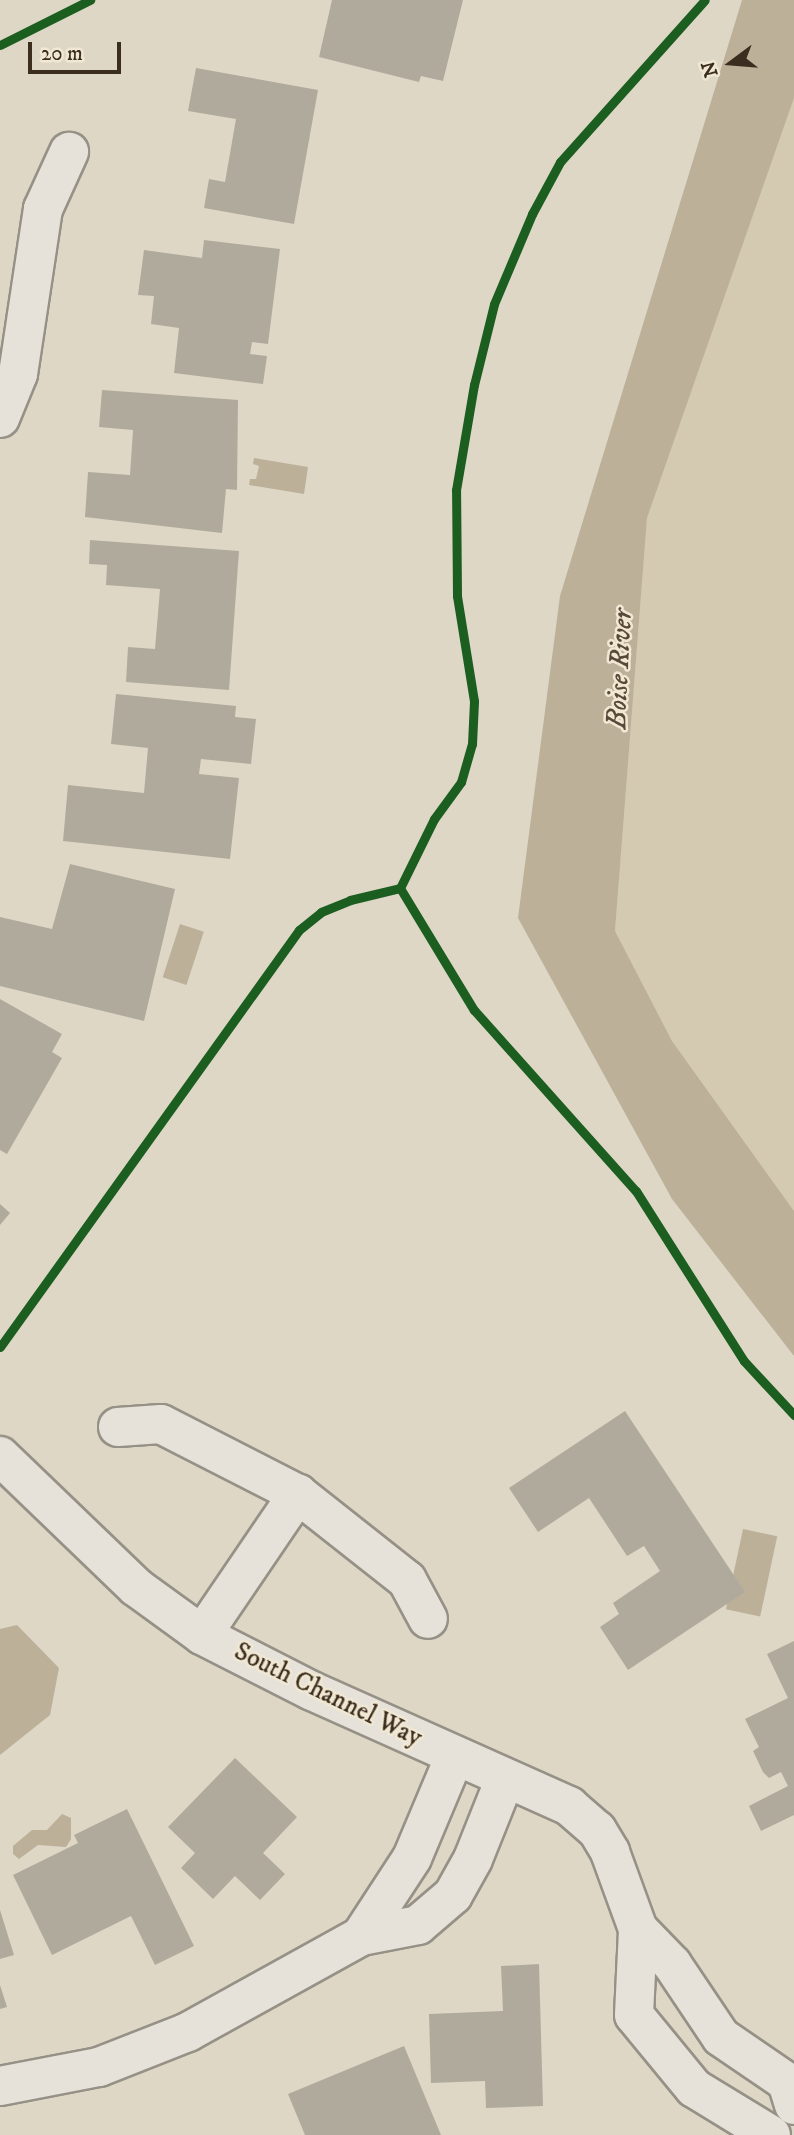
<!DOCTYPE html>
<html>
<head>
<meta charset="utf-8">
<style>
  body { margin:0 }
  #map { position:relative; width:794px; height:2135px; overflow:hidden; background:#ded7c6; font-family:"IM FELL DW Pica",serif }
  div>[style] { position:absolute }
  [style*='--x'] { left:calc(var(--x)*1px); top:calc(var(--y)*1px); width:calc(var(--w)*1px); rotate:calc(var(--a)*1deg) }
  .green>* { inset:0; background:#d4c9b1 }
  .water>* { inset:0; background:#bcb099; transform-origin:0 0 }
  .building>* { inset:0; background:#b0aa9d }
  .path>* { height:4.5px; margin-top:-2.25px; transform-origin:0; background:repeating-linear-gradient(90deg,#a8a49c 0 2px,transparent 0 5.5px) }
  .roads { filter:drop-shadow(2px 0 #969186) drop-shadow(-2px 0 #969186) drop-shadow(0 2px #969186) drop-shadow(0 -2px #969186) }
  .minor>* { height:38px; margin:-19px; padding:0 19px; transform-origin:19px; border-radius:19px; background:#e6e2da }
  .cycleway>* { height:9px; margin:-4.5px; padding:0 4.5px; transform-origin:4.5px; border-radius:4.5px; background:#1b5e20 }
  span { translate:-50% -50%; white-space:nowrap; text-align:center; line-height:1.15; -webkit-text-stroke:5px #f1e8d3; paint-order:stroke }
  .street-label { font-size:26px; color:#3c2e1f }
  .water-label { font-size:28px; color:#584a39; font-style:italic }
  .north { position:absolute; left:696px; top:28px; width:70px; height:70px; -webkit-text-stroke:5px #f1e8d3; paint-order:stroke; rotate:254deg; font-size:19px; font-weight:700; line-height:28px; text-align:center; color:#3c2e1f }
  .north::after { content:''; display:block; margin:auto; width:24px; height:32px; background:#3c2e1f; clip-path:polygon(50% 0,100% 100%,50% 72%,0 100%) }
  .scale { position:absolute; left:28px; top:42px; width:93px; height:32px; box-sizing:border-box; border:4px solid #3c2e1f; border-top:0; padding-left:9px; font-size:21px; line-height:24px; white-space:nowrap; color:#3c2e1f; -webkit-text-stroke:5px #f1e8d3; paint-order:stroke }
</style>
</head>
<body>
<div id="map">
  <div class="green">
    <i style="clip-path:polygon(794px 98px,794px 1211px,672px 1041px,615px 931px,647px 518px)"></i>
  </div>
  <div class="water">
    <i style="clip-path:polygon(742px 0,794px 0,794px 98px,647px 518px,615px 931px,672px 1041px,794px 1211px,794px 1356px,672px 1199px,518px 918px,560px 596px)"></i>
    <i style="clip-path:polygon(254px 458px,308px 467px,304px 494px,249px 485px,250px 479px,256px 479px,259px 466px,253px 464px)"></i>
    <i style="left:180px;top:924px;width:25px;height:56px;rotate:18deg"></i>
    <i style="left:743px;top:1529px;width:35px;height:82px;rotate:12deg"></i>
    <i style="clip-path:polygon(17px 1625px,59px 1668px,50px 1715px,0 1755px,0 1629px)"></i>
    <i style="clip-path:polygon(62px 1814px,71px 1818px,71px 1839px,66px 1847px,38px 1845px,19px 1859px,13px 1854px,13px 1846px,32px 1830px,47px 1830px)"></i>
  </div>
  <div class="building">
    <i style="clip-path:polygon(332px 0,463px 0,443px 81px,421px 76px,419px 82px,319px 57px)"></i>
    <i style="clip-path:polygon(196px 68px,318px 90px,294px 224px,204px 208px,209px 179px,225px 182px,236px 119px,188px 111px)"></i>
    <i style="clip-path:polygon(204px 240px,280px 249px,268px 344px,252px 342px,250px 354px,267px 356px,263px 384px,174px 373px,179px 328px,151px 324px,154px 296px,138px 295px,144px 250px,202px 258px)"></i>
    <i style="clip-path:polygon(102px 390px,238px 400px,237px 490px,226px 489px,222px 533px,85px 517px,88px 472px,130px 475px,133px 430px,99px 427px)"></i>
    <i style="clip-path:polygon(90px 540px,239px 551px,229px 690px,126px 682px,128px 647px,155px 649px,160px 589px,106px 585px,107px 565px,89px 564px)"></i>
    <i style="clip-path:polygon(116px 694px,236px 706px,235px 717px,256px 719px,251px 764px,201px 759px,199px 774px,239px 778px,230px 859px,63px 841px,68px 785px,144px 793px,148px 748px,111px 744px)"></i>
    <i style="clip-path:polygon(70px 864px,175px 889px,144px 1021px,0 986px,0 917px,52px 929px)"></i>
    <i style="clip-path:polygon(0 999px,62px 1034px,52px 1052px,62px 1058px,7px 1154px,0 1150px)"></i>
    <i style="clip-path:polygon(0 1204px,10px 1213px,0 1225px)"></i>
    <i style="clip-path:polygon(625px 1411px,745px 1592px,628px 1670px,600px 1627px,619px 1614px,613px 1603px,660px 1571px,644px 1546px,627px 1556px,589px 1498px,538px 1532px,509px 1488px)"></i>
    <i style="clip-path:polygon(794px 1641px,794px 1815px,761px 1831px,749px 1806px,788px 1786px,781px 1772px,769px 1778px,763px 1772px,753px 1751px,759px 1747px,745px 1719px,788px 1698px,767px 1654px)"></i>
    <i style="clip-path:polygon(235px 1758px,297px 1817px,263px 1853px,285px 1874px,260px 1900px,235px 1876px,213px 1899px,181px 1868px,195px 1853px,168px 1827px)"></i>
    <i style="clip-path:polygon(127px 1809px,194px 1946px,155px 1965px,131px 1916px,52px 1955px,13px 1875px,78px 1843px,74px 1835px)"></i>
    <i style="clip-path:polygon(0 1910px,14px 1955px,0 1959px)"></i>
    <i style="clip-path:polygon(539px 1964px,543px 2106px,486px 2108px,485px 2081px,431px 2083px,429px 2014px,503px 2011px,501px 1966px)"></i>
    <i style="clip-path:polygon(0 1985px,7px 2007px,0 2009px)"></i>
    <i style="clip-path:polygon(404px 2046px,441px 2135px,305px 2135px,288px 2094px)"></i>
  </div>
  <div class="path">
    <i style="--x:400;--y:888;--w:143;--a:58.8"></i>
    <i style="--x:474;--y:1010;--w:243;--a:48.2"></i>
    <i style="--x:636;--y:1191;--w:201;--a:57.6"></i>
    <i style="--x:744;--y:1361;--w:74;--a:47.2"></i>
  </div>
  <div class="roads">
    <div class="minor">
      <i style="--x:0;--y:418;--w:48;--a:-67.8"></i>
      <i style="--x:18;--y:374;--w:167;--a:-81.4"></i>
      <i style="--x:43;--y:209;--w:63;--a:-65.5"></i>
      <i style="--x:118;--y:1427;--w:43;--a:-4"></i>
      <i style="--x:161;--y:1424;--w:154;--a:27.1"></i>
      <i style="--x:298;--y:1494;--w:139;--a:38.3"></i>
      <i style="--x:407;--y:1580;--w:44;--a:61.7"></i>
      <i style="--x:0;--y:1456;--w:189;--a:43.9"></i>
      <i style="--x:136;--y:1587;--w:82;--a:36"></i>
      <i style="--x:202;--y:1635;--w:123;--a:27"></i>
      <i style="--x:312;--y:1691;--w:282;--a:24.1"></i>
      <i style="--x:569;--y:1806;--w:37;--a:41"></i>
      <i style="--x:597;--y:1830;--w:26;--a:59"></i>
      <i style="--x:610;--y:1852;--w:82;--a:70"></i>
      <i style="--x:202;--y:1635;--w:171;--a:-55.8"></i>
      <i style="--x:454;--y:1758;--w:108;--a:112.8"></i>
      <i style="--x:412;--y:1858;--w:93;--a:123.2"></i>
      <i style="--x:361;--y:1936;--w:58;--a:-10.9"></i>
      <i style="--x:418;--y:1925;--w:46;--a:-40.6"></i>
      <i style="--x:453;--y:1895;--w:41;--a:-60.9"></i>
      <i style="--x:473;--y:1859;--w:86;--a:-68.2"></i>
      <i style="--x:0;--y:2086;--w:101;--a:-10.9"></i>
      <i style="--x:99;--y:2067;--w:96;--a:-21.5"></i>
      <i style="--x:188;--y:2032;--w:198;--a:-29"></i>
      <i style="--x:771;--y:2135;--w:90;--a:-148.6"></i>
      <i style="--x:694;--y:2088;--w:94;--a:-129.4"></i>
      <i style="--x:634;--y:2015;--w:86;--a:-87.3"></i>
      <i style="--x:638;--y:1929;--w:49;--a:45.8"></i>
      <i style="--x:672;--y:1964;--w:88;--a:56.1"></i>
      <i style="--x:721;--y:2037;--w:80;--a:34.3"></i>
      <i style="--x:787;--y:2082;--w:24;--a:73"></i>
    </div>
  </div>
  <div class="cycleway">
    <i style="--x:0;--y:45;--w:101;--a:-26.6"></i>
    <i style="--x:400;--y:888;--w:143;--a:58.8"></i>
    <i style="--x:474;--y:1010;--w:243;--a:48.2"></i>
    <i style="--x:636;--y:1191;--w:201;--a:57.6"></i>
    <i style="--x:744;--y:1361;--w:74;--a:47.2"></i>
    <i style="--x:0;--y:1347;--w:513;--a:-54.36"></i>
    <i style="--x:299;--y:930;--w:28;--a:-39"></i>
    <i style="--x:321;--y:912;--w:31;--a:-22"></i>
    <i style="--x:350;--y:900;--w:51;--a:-13.5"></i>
    <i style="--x:400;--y:888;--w:77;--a:-63.8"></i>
    <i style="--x:434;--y:819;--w:46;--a:-53.9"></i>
    <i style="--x:461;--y:782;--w:40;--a:-74"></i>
    <i style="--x:472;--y:744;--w:43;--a:-87.3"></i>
    <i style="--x:474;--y:701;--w:106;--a:-99.2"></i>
    <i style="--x:457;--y:596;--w:106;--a:-90.5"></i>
    <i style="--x:456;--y:490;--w:107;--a:-80.3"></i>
    <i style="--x:474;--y:385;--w:83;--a:-76.1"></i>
    <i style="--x:494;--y:304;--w:98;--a:-67.1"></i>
    <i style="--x:532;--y:214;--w:59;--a:-61.7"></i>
    <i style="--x:560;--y:162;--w:217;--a:-48.2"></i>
  </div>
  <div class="street-label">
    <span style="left:328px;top:1695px;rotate:26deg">South Channel Way</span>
  </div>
  <div class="water-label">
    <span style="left:620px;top:669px;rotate:-87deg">Boise River</span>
  </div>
  <div class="north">N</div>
  <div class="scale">20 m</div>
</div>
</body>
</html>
